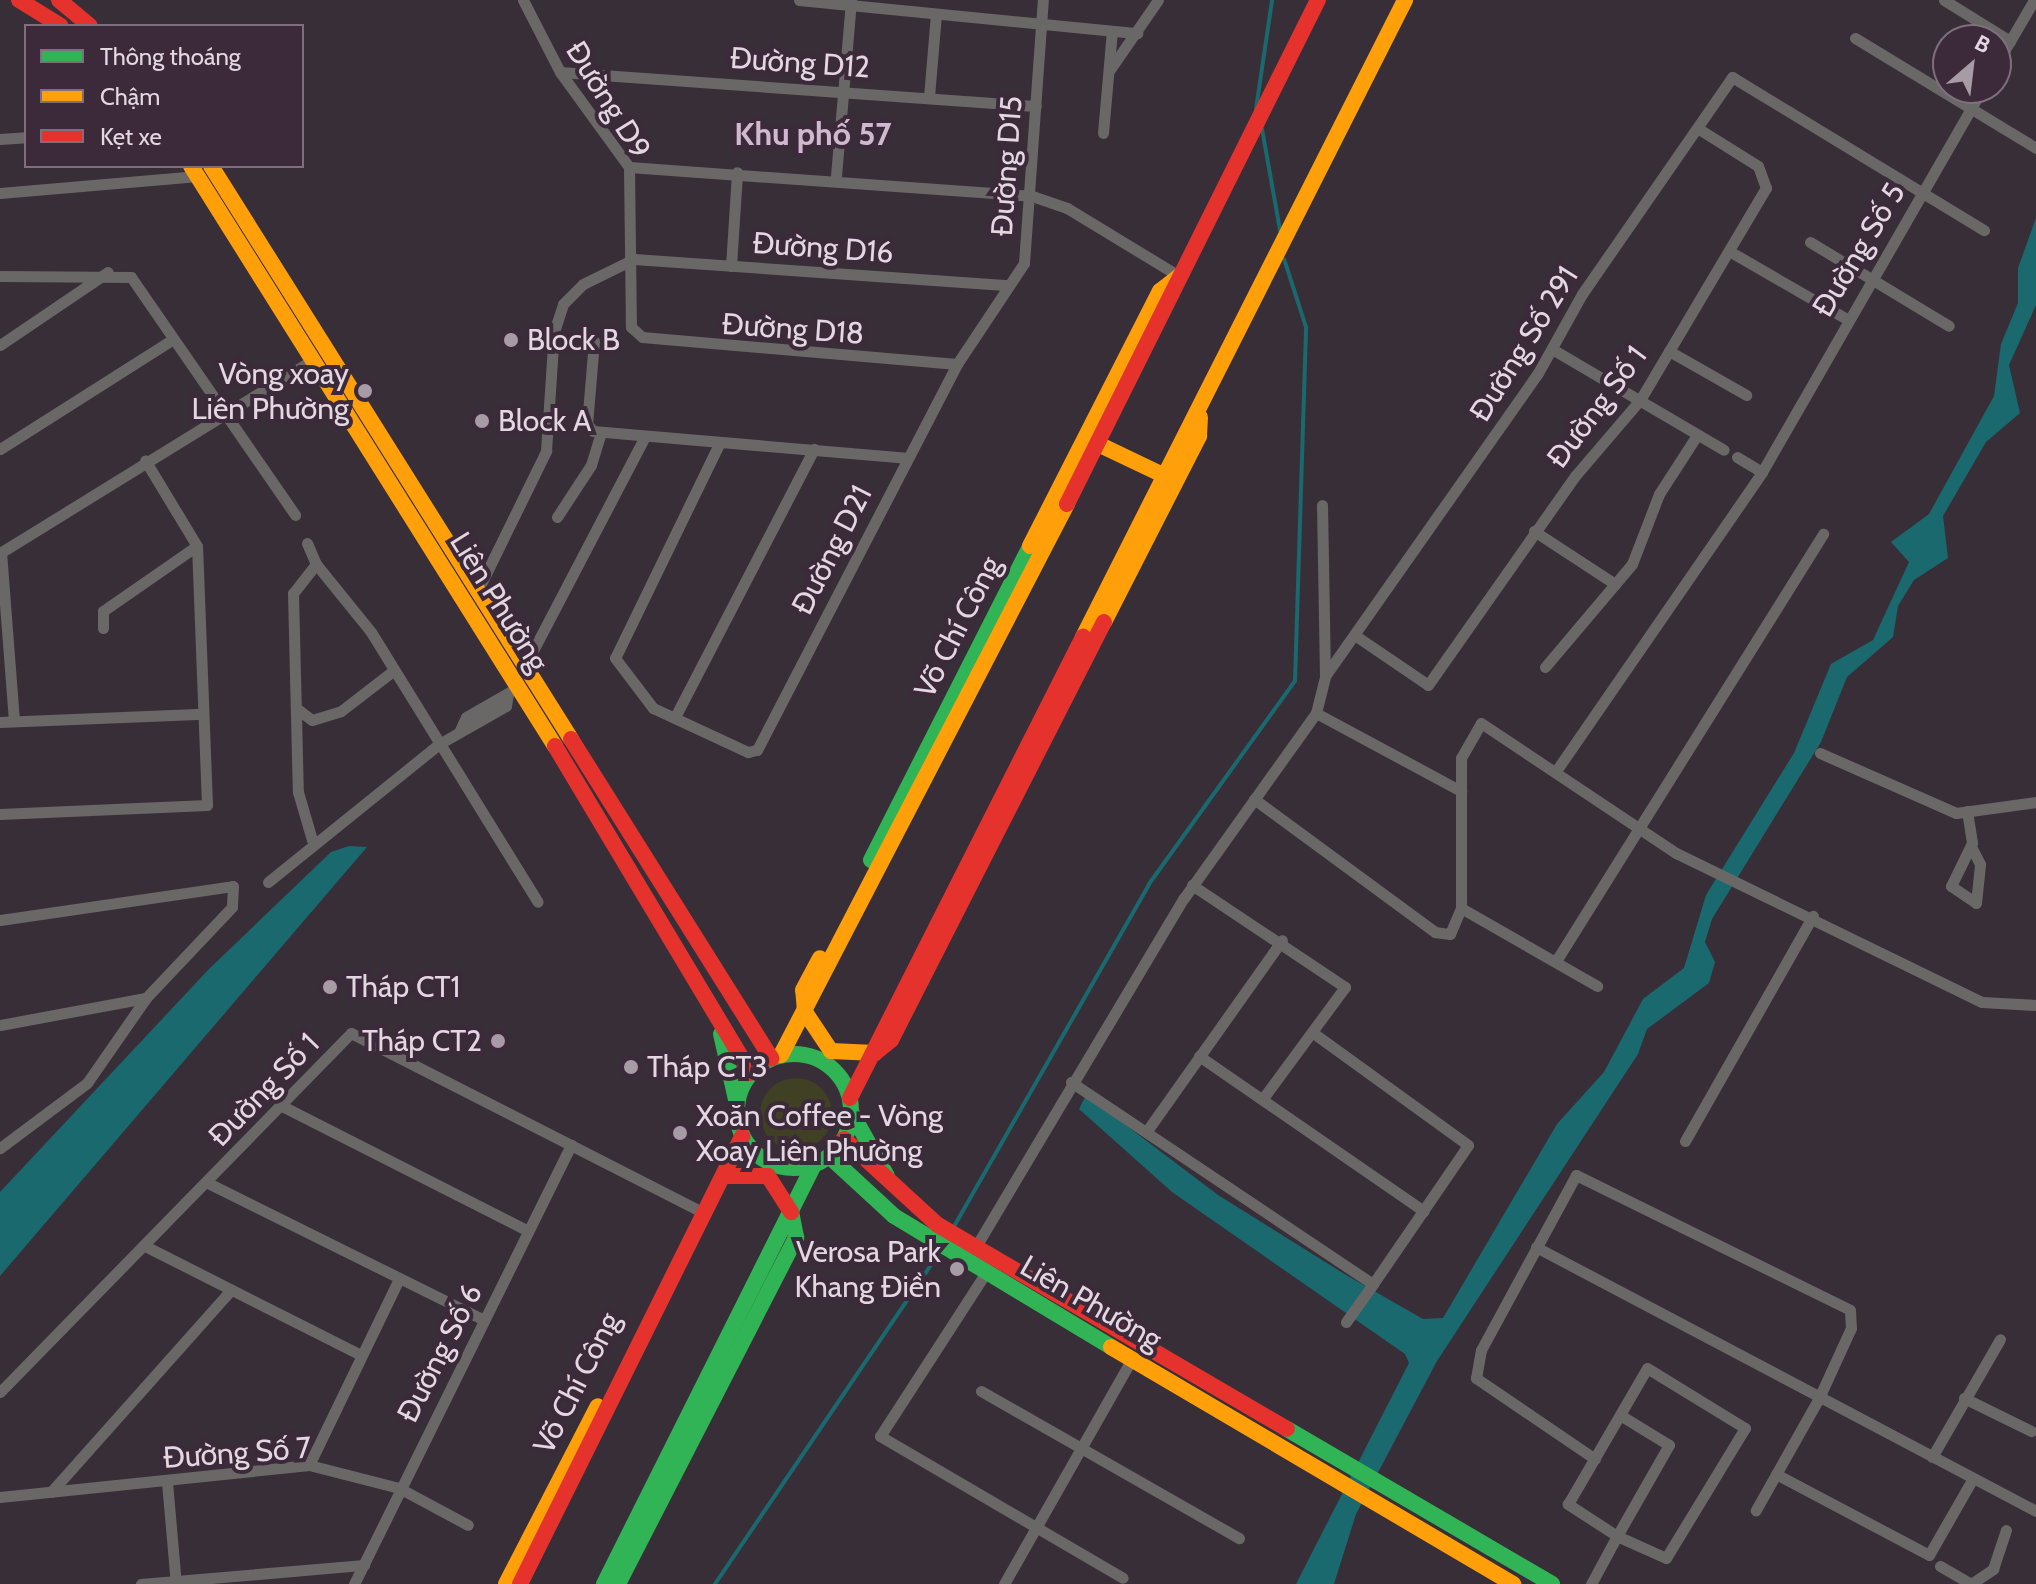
<!DOCTYPE html>
<html>
<head>
<meta charset="utf-8">
<style>
  body { margin:0 }
  #map { position:relative; width:2036px; height:1584px; overflow:hidden; background:#382e38; font-family:Cabin,sans-serif }
  div>[style] { position:absolute }
  [style*='--x'] { left:calc(var(--x)*1px); top:calc(var(--y)*1px); width:calc(var(--w)*1px); rotate:calc(var(--a)*1deg) }
  .green>* { inset:0; background:#3f4024 }
  .round { border-radius:50% }
  .water>* { inset:0; background:#19696f }
  .stream>* { height:4px; margin:-2px; padding:0 2px; transform-origin:2px; border-radius:2px; background:#19696f }
  .street>* { height:11px; margin:-5.5px; padding:0 5.5px; transform-origin:5.5px; border-radius:5.5px; background:#6a6866 }
  .fast>* { height:16px; margin:-8px; padding:0 8px; transform-origin:8px; border-radius:8px; background:#30b455 }
  .fast>.ring { margin:-8px; padding:0; box-sizing:content-box; background:none; border:16px solid #30b455; border-radius:50% }
  .slow>* { height:16px; margin:-8px; padding:0 8px; transform-origin:8px; border-radius:8px; background:#ff9f0a }
  .jam>* { height:16px; margin:-8px; padding:0 8px; transform-origin:8px; border-radius:8px; background:#e5322d }
  .dots>* { width:22px; height:22px; translate:-50% -50%; box-sizing:border-box; border:4px solid #3c2a3b; border-radius:50% }
  span { translate:-50% -50%; white-space:nowrap; text-align:center; line-height:1.15; -webkit-text-stroke:8px #3c2a3b; paint-order:stroke }
  .street-label { font-size:30px; color:#e3d7e2 }
  .poi-label { font-size:30px; color:#e3d7e2 }
  .left { translate:0 -50%; text-align:left }
  .right { translate:-100% -50%; text-align:right }
  .neighbourhood-label { font-size:32px; color:#cfb9ce; font-weight:700 }
  .legend { position:absolute; left:24px; top:24px; width:280px; height:144px; box-sizing:border-box; background:#3c2a3b; border:2px solid #7f6f7e; margin:0; padding:10px 14px; list-style:none; font-size:24px; color:#e3d7e2 }
  .legend li { display:flex; align-items:center; gap:16px; height:40px }
  .legend b { width:40px; border:2px solid #7f6f7e }
  .north { position:absolute; left:1932px; top:24px; width:80px; height:80px; box-sizing:border-box; background:#3c2a3b; border:2px solid #7f6f7e; border-radius:50%; rotate:28deg; font-size:22px; font-weight:700; line-height:32px; text-align:center; color:#e3d7e2 }
  .north::after { content:''; display:block; margin:auto; width:28px; height:36px; background:#a79ca6; clip-path:polygon(50% 0,100% 100%,50% 72%,0 100%) }
</style>
</head>
<body>
<div id="map">
  <div class="green">
    <i class="round" style="left:760px;top:1078px;width:72px;height:72px"></i>
  </div>
  <div class="water">
    <i style="clip-path:polygon(2036px 218px,2036px 305px,2009px 365px,2020px 413px,1986px 442px,1943px 516px,1948px 558px,1914px 580px,1898px 606px,1893px 637px,1847px 677px,1821px 742px,1712px 919px,1705px 942px,1715px 962px,1709px 983px,1647px 1029px,1638px 1054px,1437px 1361px,1356px 1514px,1334px 1584px,1296px 1584px,1409px 1363px,1405px 1354px,1172px 1192px,1079px 1109px,1086px 1095px,1218px 1195px,1346px 1275px,1423px 1319px,1443px 1318px,1557px 1124px,1604px 1072px,1643px 999px,1684px 968px,1706px 895px,1794px 753px,1831px 664px,1873px 640px,1909px 562px,1891px 542px,1929px 514px,1994px 396px,2001px 344px,2018px 303px,2018px 268px)"></i>
    <i style="clip-path:polygon(349px 846px,367px 847px,0 1276px,0 1192px,209px 969px,331px 852px)"></i>
  </div>
  <div class="stream">
    <i style="--x:1256;--y:109;--w:110;--a:-81.6"></i>
    <i style="--x:1262;--y:129;--w:103;--a:79.9"></i>
    <i style="--x:952;--y:1230;--w:398;--a:-60.3"></i>
    <i style="--x:1149;--y:884;--w:250;--a:-54.3"></i>
    <i style="--x:1295;--y:681;--w:354;--a:-88.2"></i>
    <i style="--x:1306;--y:327;--w:71;--a:-107.9"></i>
    <i style="--x:715;--y:1584;--w:401;--a:-55.9"></i>
  </div>
  <div class="street">
    <i style="--x:523;--y:0;--w:81;--a:62.8"></i>
    <i style="--x:560;--y:72;--w:117;--a:54"></i>
    <i style="--x:629;--y:167;--w:160;--a:89.3"></i>
    <i style="--x:631;--y:327;--w:15;--a:42"></i>
    <i style="--x:642;--y:337;--w:316;--a:4.9"></i>
    <i style="--x:799;--y:0;--w:340;--a:5.6"></i>
    <i style="--x:1944;--y:0;--w:78;--a:31.8"></i>
    <i style="--x:1855;--y:38;--w:212;--a:31.3"></i>
    <i style="--x:1996;--y:65;--w:75;--a:-59.7"></i>
    <i style="--x:1109;--y:71;--w:86;--a:-55.4"></i>
    <i style="--x:560;--y:72;--w:477;--a:4.1"></i>
    <i style="--x:929;--y:97;--w:83;--a:-85.2"></i>
    <i style="--x:1103;--y:133;--w:102;--a:-85"></i>
    <i style="--x:0;--y:139;--w:26;--a:-4"></i>
    <i style="--x:629;--y:167;--w:404;--a:4.1"></i>
    <i style="--x:1032;--y:196;--w:37;--a:19"></i>
    <i style="--x:1067;--y:208;--w:131;--a:31.3"></i>
    <i style="--x:836;--y:176;--w:177;--a:-85.1"></i>
    <i style="--x:0;--y:193;--w:199;--a:-4.9"></i>
    <i style="--x:1810;--y:242;--w:162;--a:31.1"></i>
    <i style="--x:1729;--y:251;--w:134;--a:30"></i>
    <i style="--x:731;--y:266;--w:94;--a:-86.3"></i>
    <i style="--x:0;--y:276;--w:131;--a:0.4"></i>
    <i style="--x:131;--y:277;--w:289;--a:55.4"></i>
    <i style="--x:594;--y:341;--w:83;--a:94.8"></i>
    <i style="--x:587;--y:424;--w:9;--a:49"></i>
    <i style="--x:593;--y:431;--w:314;--a:4.9"></i>
    <i style="--x:0;--y:345;--w:130;--a:-34.1"></i>
    <i style="--x:1552;--y:349;--w:199;--a:30.4"></i>
    <i style="--x:1669;--y:351;--w:89;--a:29.7"></i>
    <i style="--x:720;--y:442;--w:240;--a:115.9"></i>
    <i style="--x:615;--y:658;--w:63;--a:52.8"></i>
    <i style="--x:653;--y:708;--w:105;--a:24.9"></i>
    <i style="--x:748;--y:752;--w:9;--a:-13"></i>
    <i style="--x:757;--y:750;--w:435;--a:-62.6"></i>
    <i style="--x:957;--y:364;--w:121;--a:-56.4"></i>
    <i style="--x:1024;--y:263;--w:264;--a:-85.9"></i>
    <i style="--x:0;--y:449;--w:205;--a:-32.4"></i>
    <i style="--x:1737;--y:457;--w:29;--a:31"></i>
    <i style="--x:557;--y:517;--w:62;--a:-56.8"></i>
    <i style="--x:591;--y:465;--w:34;--a:-73"></i>
    <i style="--x:1534;--y:531;--w:97;--a:33.2"></i>
    <i style="--x:307;--y:543;--w:23;--a:67"></i>
    <i style="--x:316;--y:564;--w:37;--a:128"></i>
    <i style="--x:293;--y:593;--w:199;--a:88.6"></i>
    <i style="--x:298;--y:792;--w:50;--a:73.7"></i>
    <i style="--x:1;--y:552;--w:169;--a:85.6"></i>
    <i style="--x:0;--y:553;--w:369;--a:-31.7"></i>
    <i style="--x:316;--y:564;--w:87;--a:51"></i>
    <i style="--x:371;--y:632;--w:317;--a:58.3"></i>
    <i style="--x:479;--y:588;--w:153;--a:-63.9"></i>
    <i style="--x:546;--y:451;--w:119;--a:-86.2"></i>
    <i style="--x:554;--y:332;--w:29;--a:-72"></i>
    <i style="--x:563;--y:304;--w:28;--a:-45"></i>
    <i style="--x:583;--y:284;--w:57;--a:-26.1"></i>
    <i style="--x:634;--y:259;--w:375;--a:4"></i>
    <i style="--x:103;--y:628;--w:17;--a:-90"></i>
    <i style="--x:103;--y:611;--w:114;--a:-34.7"></i>
    <i style="--x:1356;--y:636;--w:87;--a:34.2"></i>
    <i style="--x:1428;--y:685;--w:256;--a:-54.9"></i>
    <i style="--x:1575;--y:476;--w:100;--a:-49.5"></i>
    <i style="--x:1640;--y:400;--w:247;--a:-59.3"></i>
    <i style="--x:1766;--y:188;--w:23;--a:-110"></i>
    <i style="--x:1758;--y:166;--w:70;--a:-147.9"></i>
    <i style="--x:526;--y:664;--w:257;--a:-62.4"></i>
    <i style="--x:1545;--y:667;--w:135;--a:-49.8"></i>
    <i style="--x:1632;--y:564;--w:75;--a:-68.9"></i>
    <i style="--x:1659;--y:494;--w:70;--a:-57.2"></i>
    <i style="--x:1325;--y:676;--w:370;--a:-54.9"></i>
    <i style="--x:1538;--y:373;--w:90;--a:-60.9"></i>
    <i style="--x:1582;--y:294;--w:264;--a:-55.3"></i>
    <i style="--x:1732;--y:77;--w:295;--a:31.3"></i>
    <i style="--x:296;--y:708;--w:20;--a:37"></i>
    <i style="--x:312;--y:720;--w:30;--a:-17"></i>
    <i style="--x:341;--y:711;--w:67;--a:-37.7"></i>
    <i style="--x:1316;--y:713;--w:165;--a:28.3"></i>
    <i style="--x:675;--y:717;--w:302;--a:-62.6"></i>
    <i style="--x:0;--y:722;--w:203;--a:-2.3"></i>
    <i style="--x:460;--y:730;--w:14;--a:-65"></i>
    <i style="--x:466;--y:717;--w:54;--a:-29.9"></i>
    <i style="--x:1820;--y:753;--w:149;--a:23.8"></i>
    <i style="--x:1956;--y:813;--w:81;--a:-7.8"></i>
    <i style="--x:1556;--y:771;--w:363;--a:-55.4"></i>
    <i style="--x:1762;--y:472;--w:443;--a:-60.1"></i>
    <i style="--x:1254;--y:799;--w:225;--a:36.3"></i>
    <i style="--x:1435;--y:932;--w:15;--a:8"></i>
    <i style="--x:1450;--y:934;--w:28;--a:-67"></i>
    <i style="--x:1461;--y:908;--w:150;--a:-90"></i>
    <i style="--x:1461;--y:758;--w:40;--a:-60.3"></i>
    <i style="--x:1481;--y:723;--w:234;--a:33.7"></i>
    <i style="--x:1676;--y:853;--w:340;--a:26"></i>
    <i style="--x:1982;--y:1002;--w:54;--a:3.2"></i>
    <i style="--x:1967;--y:811;--w:32;--a:81"></i>
    <i style="--x:1972;--y:843;--w:48;--a:116"></i>
    <i style="--x:1951;--y:886;--w:30;--a:34"></i>
    <i style="--x:1976;--y:903;--w:39;--a:-84"></i>
    <i style="--x:1980;--y:864;--w:20;--a:-117"></i>
    <i style="--x:0;--y:814;--w:207;--a:-2.5"></i>
    <i style="--x:207;--y:805;--w:259;--a:-92.2"></i>
    <i style="--x:197;--y:546;--w:100;--a:-121.2"></i>
    <i style="--x:268;--y:882;--w:220;--a:-38.9"></i>
    <i style="--x:439;--y:744;--w:77;--a:-29.6"></i>
    <i style="--x:506;--y:706;--w:12;--a:-81"></i>
    <i style="--x:1192;--y:885;--w:184;--a:33.7"></i>
    <i style="--x:1345;--y:987;--w:137;--a:126.4"></i>
    <i style="--x:1461;--y:908;--w:157;--a:29.8"></i>
    <i style="--x:0;--y:920;--w:235;--a:-8.3"></i>
    <i style="--x:233;--y:886;--w:21;--a:93"></i>
    <i style="--x:232;--y:907;--w:125;--a:133.4"></i>
    <i style="--x:146;--y:998;--w:103;--a:124.8"></i>
    <i style="--x:87;--y:1083;--w:109;--a:143.2"></i>
    <i style="--x:1556;--y:961;--w:504;--a:-57.98"></i>
    <i style="--x:0;--y:1025;--w:148;--a:-10.5"></i>
    <i style="--x:1199;--y:1056;--w:273;--a:34.6"></i>
    <i style="--x:1071;--y:1082;--w:363;--a:33.8"></i>
    <i style="--x:1373;--y:1284;--w:168;--a:-55.6"></i>
    <i style="--x:1468;--y:1145;--w:191;--a:-144.1"></i>
    <i style="--x:282;--y:1106;--w:276;--a:26.9"></i>
    <i style="--x:1149;--y:1128;--w:230;--a:-54.7"></i>
    <i style="--x:1685;--y:1141;--w:259;--a:-60.4"></i>
    <i style="--x:208;--y:1183;--w:308;--a:26.4"></i>
    <i style="--x:147;--y:1247;--w:240;--a:26.8"></i>
    <i style="--x:1536;--y:1247;--w:565;--a:27.83"></i>
    <i style="--x:975;--y:1248;--w:408;--a:-59.2"></i>
    <i style="--x:1184;--y:898;--w:227;--a:-54.5"></i>
    <i style="--x:1316;--y:713;--w:38;--a:-76"></i>
    <i style="--x:1325;--y:676;--w:171;--a:-91"></i>
    <i style="--x:985;--y:1274;--w:193;--a:122.9"></i>
    <i style="--x:880;--y:1436;--w:281;--a:30.3"></i>
    <i style="--x:1346;--y:1322;--w:47;--a:-54.6"></i>
    <i style="--x:981;--y:1391;--w:297;--a:29.7"></i>
    <i style="--x:0;--y:1392;--w:502;--a:-45.65"></i>
    <i style="--x:351;--y:1033;--w:396;--a:27"></i>
    <i style="--x:1964;--y:1398;--w:75;--a:26.2"></i>
    <i style="--x:1932;--y:1457;--w:136;--a:-60"></i>
    <i style="--x:1595;--y:1459;--w:144;--a:-145.8"></i>
    <i style="--x:1476;--y:1378;--w:28;--a:-80"></i>
    <i style="--x:1481;--y:1350;--w:199;--a:-61.5"></i>
    <i style="--x:1576;--y:1175;--w:305;--a:26.2"></i>
    <i style="--x:1850;--y:1310;--w:18;--a:87"></i>
    <i style="--x:1851;--y:1328;--w:77;--a:114.6"></i>
    <i style="--x:1819;--y:1398;--w:129;--a:119.4"></i>
    <i style="--x:309;--y:1465;--w:207;--a:-64.2"></i>
    <i style="--x:1776;--y:1474;--w:173;--a:27.9"></i>
    <i style="--x:1929;--y:1555;--w:86;--a:-60.2"></i>
    <i style="--x:167;--y:1482;--w:102;--a:85"></i>
    <i style="--x:51;--y:1492;--w:271;--a:-48.3"></i>
    <i style="--x:0;--y:1497;--w:311;--a:-5.9"></i>
    <i style="--x:309;--y:1465;--w:93;--a:14.3"></i>
    <i style="--x:399;--y:1488;--w:78;--a:28.2"></i>
    <i style="--x:1940;--y:1566;--w:36;--a:30"></i>
    <i style="--x:141;--y:1584;--w:224;--a:-4.9"></i>
    <i style="--x:354;--y:1584;--w:490;--a:-63.7"></i>
    <i style="--x:1004;--y:1584;--w:259;--a:-60.4"></i>
    <i style="--x:1591;--y:1584;--w:55;--a:-61.6"></i>
    <i style="--x:1617;--y:1536;--w:59;--a:-146.9"></i>
    <i style="--x:1568;--y:1504;--w:157;--a:-59.8"></i>
    <i style="--x:1647;--y:1368;--w:115;--a:31.5"></i>
    <i style="--x:1745;--y:1428;--w:152;--a:121.3"></i>
    <i style="--x:1666;--y:1558;--w:54;--a:-155.8"></i>
    <i style="--x:1617;--y:1536;--w:105;--a:-60.3"></i>
    <i style="--x:1669;--y:1445;--w:57;--a:-148.5"></i>
    <i style="--x:1971;--y:1584;--w:27;--a:-34"></i>
    <i style="--x:1993;--y:1569;--w:41;--a:-71.6"></i>
  </div>
  <div class="fast">
    <i style="--x:871;--y:860;--w:352;--a:-63.1"></i>
    <i style="--x:721;--y:1034;--w:72;--a:77.1"></i>
    <i class="ring" style="left:737px;top:1054px;width:98px;height:98px"></i>
    <i style="--x:851;--y:1112;--w:73;--a:60.6"></i>
    <i style="--x:829;--y:1156;--w:88;--a:42.7"></i>
    <i style="--x:894;--y:1216;--w:253;--a:31.1"></i>
    <i style="--x:1287;--y:1429;--w:307;--a:30.3"></i>
    <i style="--x:604;--y:1584;--w:469;--a:-63.4"></i>
    <i style="--x:618;--y:1584;--w:390;--a:-62.8"></i>
    <i style="--x:796;--y:1237;--w:25;--a:-101"></i>
  </div>
  <div class="slow">
    <i style="--x:191;--y:166;--w:685;--a:57.89"></i>
    <i style="--x:211;--y:166;--w:677;--a:57.86"></i>
    <i style="--x:1098;--y:444;--w:74;--a:25.5"></i>
    <i style="--x:1030;--y:546;--w:286;--a:-63"></i>
    <i style="--x:1160;--y:291;--w:24;--a:-38"></i>
    <i style="--x:1104;--y:622;--w:209;--a:-62.9"></i>
    <i style="--x:1199;--y:436;--w:19;--a:-87"></i>
    <i style="--x:1083;--y:637;--w:714;--a:-63.18"></i>
    <i style="--x:805;--y:1011;--w:21;--a:-95"></i>
    <i style="--x:803;--y:990;--w:36;--a:-62"></i>
    <i style="--x:805;--y:1012;--w:47;--a:56.3"></i>
    <i style="--x:831;--y:1051;--w:44;--a:2.6"></i>
    <i style="--x:781;--y:1055;--w:621;--a:-62.57"></i>
    <i style="--x:1111;--y:1347;--w:467;--a:30.5"></i>
    <i style="--x:506;--y:1584;--w:200;--a:-62.7"></i>
  </div>
  <div class="jam">
    <i style="--x:19;--y:0;--w:49;--a:31.8"></i>
    <i style="--x:59;--y:0;--w:40;--a:40"></i>
    <i style="--x:1067;--y:504;--w:563;--a:-63.53"></i>
    <i style="--x:571;--y:739;--w:377;--a:57.9"></i>
    <i style="--x:555;--y:746;--w:381;--a:59.1"></i>
    <i style="--x:875;--y:1053;--w:21;--a:-39"></i>
    <i style="--x:891;--y:1040;--w:469;--a:-63"></i>
    <i style="--x:850;--y:1098;--w:517;--a:-63.19"></i>
    <i style="--x:844;--y:1139;--w:127;--a:42.5"></i>
    <i style="--x:938;--y:1225;--w:404;--a:30.3"></i>
    <i style="--x:723;--y:1176;--w:45;--a:0"></i>
    <i style="--x:768;--y:1176;--w:43;--a:57.4"></i>
    <i style="--x:520;--y:1584;--w:500;--a:-63.6"></i>
  </div>
  <div class="dots">
    <i style="left:511px;top:340px;background:#a79ca6"></i>
    <i style="left:365px;top:391px;background:#a79ca6"></i>
    <i style="left:482px;top:421px;background:#a79ca6"></i>
    <i style="left:330px;top:987px;background:#a79ca6"></i>
    <i style="left:498px;top:1041px;background:#a79ca6"></i>
    <i style="left:631px;top:1067px;background:#a79ca6"></i>
    <i style="left:680px;top:1133px;background:#a79ca6"></i>
    <i style="left:957px;top:1269px;background:#a79ca6"></i>
  </div>
  <div class="street-label">
    <span style="left:800px;top:63px;rotate:4deg">Đường D12</span>
    <span style="left:608px;top:100px;rotate:58deg">Đường D9</span>
    <span style="left:1007px;top:166px;rotate:-86deg">Đường D15</span>
    <span style="left:823px;top:248px;rotate:4deg">Đường D16</span>
    <span style="left:1859px;top:250px;rotate:-59deg">Đường Số 5</span>
    <span style="left:793px;top:329px;rotate:4deg">Đường D18</span>
    <span style="left:1524px;top:344px;rotate:-58deg">Đường Số 291</span>
    <span style="left:1597px;top:407px;rotate:-53deg">Đường Số 1</span>
    <span style="left:832px;top:550px;rotate:-63deg">Đường D21</span>
    <span style="left:499px;top:602px;rotate:58deg">Liên Phường</span>
    <span style="left:958px;top:627px;rotate:-63deg">Võ Chí Công</span>
    <span style="left:264px;top:1090px;rotate:-46deg">Đường Số 1</span>
    <span style="left:1091px;top:1303px;rotate:30deg">Liên Phường</span>
    <span style="left:440px;top:1353px;rotate:-63deg">Đường Số 6</span>
    <span style="left:577px;top:1383px;rotate:-63deg">Võ Chí Công</span>
    <span style="left:237px;top:1453px;rotate:-4deg">Đường Số 7</span>
  </div>
  <div class="poi-label">
    <span class="left" style="left:527px;top:340px">Block B</span>
    <span class="right" style="left:349px;top:391px">Vòng xoay<br>Liên Phường</span>
    <span class="left" style="left:498px;top:421px">Block A</span>
    <span class="left" style="left:346px;top:987px">Tháp CT1</span>
    <span class="right" style="left:482px;top:1041px">Tháp CT2</span>
    <span class="left" style="left:647px;top:1067px">Tháp CT3</span>
    <span class="left" style="left:696px;top:1133px">Xoăn Coffee - Vòng<br>Xoay Liên Phường</span>
    <span class="right" style="left:941px;top:1269px">Verosa Park<br>Khang Điền</span>
  </div>
  <div class="neighbourhood-label">
    <span style="left:813px;top:134px">Khu phố 57</span>
  </div>
  <ul class="legend">
  <li><b style="height:10px;background:#30b455"></b>Thông thoáng</li>
  <li><b style="height:10px;background:#ff9f0a"></b>Chậm</li>
  <li><b style="height:10px;background:#e5322d"></b>Kẹt xe</li>
  </ul>
  <div class="north">B</div>
</div>
</body>
</html>
